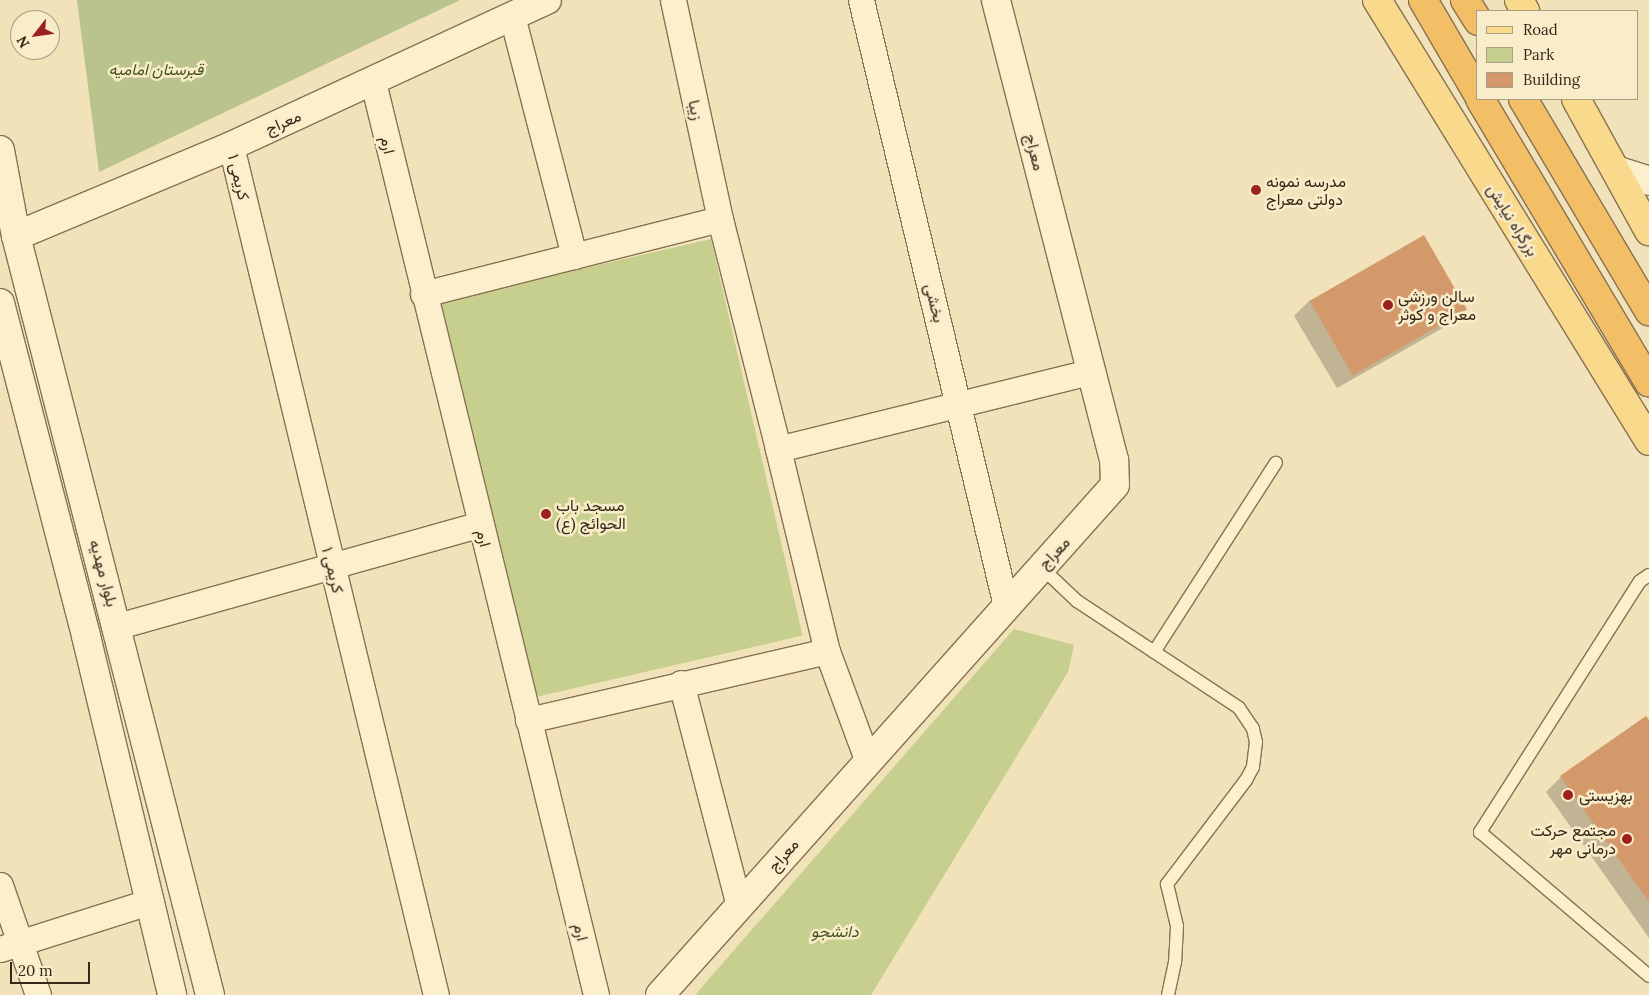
<!DOCTYPE html>
<html>
<head>
<meta charset="utf-8">
<style>
  body { margin:0 }
  #map { position:relative; width:1649px; height:995px; overflow:hidden; background:#f1e2b9; font-family:Lora,Vazirmatn,serif }
  div>[style] { position:absolute }
  [style*='--x'] { left:calc(var(--x)*1px); top:calc(var(--y)*1px); width:calc(var(--w)*1px); rotate:calc(var(--a)*1deg) }
  .green>* { inset:0; background:#c6cf8d; transform-origin:0 0 }
  .cemetery>* { inset:0; background:#bbc38d }
  .shadow>* { inset:0; background:#0003 }
  .building>* { inset:0; background:#d3996b; transform-origin:0 0 }
  .roads { filter:drop-shadow(1px 0 #887153) drop-shadow(-1px 0 #887153) drop-shadow(0 1px #887153) drop-shadow(0 -1px #887153) }
  .service>* { height:12px; margin:-6px; padding:0 6px; transform-origin:6px; border-radius:6px; background:#fcefcc }
  .minor>* { height:25px; margin:-12.5px; padding:0 12.5px; transform-origin:12.5px; border-radius:12.5px; background:#fcefcc }
  .tertiary>* { height:28px; margin:-14px; padding:0 14px; transform-origin:14px; border-radius:14px; background:#fcefcc }
  .secondary>* { height:28px; margin:-14px; padding:0 14px; transform-origin:14px; border-radius:14px; background:#fcefcc }
  .primary>* { height:28px; margin:-14px; padding:0 14px; transform-origin:14px; border-radius:14px; background:#f9da8c }
  .trunk>* { height:28px; margin:-14px; padding:0 14px; transform-origin:14px; border-radius:14px; background:#f2bf66 }
  .dots>* { width:14px; height:14px; translate:-50% -50%; box-sizing:border-box; border:2px solid #f8ecc9; border-radius:50% }
  span { translate:-50% -50%; white-space:nowrap; text-align:center; line-height:1.15; -webkit-text-stroke:5px #f8ecc9; paint-order:stroke }
  .park-label { font-size:16px; color:#45541e; font-style:italic }
  .street-label { font-size:16px; color:#362819 }
  .poi-label { font-size:16px; color:#362819 }
  .left { translate:0 -50%; text-align:left }
  .right { translate:-100% -50%; text-align:right }
  .legend { position:absolute; left:1476px; top:10px; width:162px; height:90px; box-sizing:border-box; background:#f8ecc9; border:1px solid #aa9e83; margin:0; padding:6px 9px; list-style:none; font-size:15px; color:#362819 }
  .legend li { display:flex; align-items:center; gap:10px; height:25px }
  .legend b { width:25px; border:1px solid #aa9e83 }
  .north { position:absolute; left:10px; top:10px; width:50px; height:50px; box-sizing:border-box; background:#f8ecc9; border:1px solid #aa9e83; border-radius:50%; rotate:240deg; font-size:14px; font-weight:700; line-height:20px; text-align:center; color:#362819 }
  .north::after { content:''; display:block; margin:auto; width:18px; height:22px; background:#9c201e; clip-path:polygon(50% 0,100% 100%,50% 72%,0 100%) }
  .scale { position:absolute; left:10px; top:962px; width:80px; height:22px; box-sizing:border-box; border:2px solid #362819; border-top:0; padding-left:6px; font-size:15px; line-height:18px; white-space:nowrap; color:#362819; -webkit-text-stroke:4px #f8ecc9; paint-order:stroke }
</style>
</head>
<body>
<div id="map">
  <div class="green">
    <i style="left:711px;top:239px;width:407px;height:278px;rotate:77deg"></i>
    <i style="clip-path:polygon(1014px 629px,1074px 645px,1068px 672px,871px 995px,695px 995px)"></i>
  </div>
  <div class="cemetery">
    <i style="clip-path:polygon(77px 0,460px 0,99px 172px)"></i>
  </div>
  <div class="shadow">
    <i style="clip-path:polygon(1424px 237px,1465px 309px,1450px 324px,1337px 388px,1294px 316px,1309px 301px)"></i>
    <i style="clip-path:polygon(1645px 717px,1649px 723px,1649px 938px,1546px 792px,1561px 777px)"></i>
  </div>
  <div class="building">
    <i style="left:1424px;top:235px;width:86px;height:132px;rotate:60deg"></i>
    <i style="clip-path:polygon(1646px 716px,1649px 720px,1649px 902px,1560px 776px)"></i>
  </div>
  <div class="roads">
    <div class="service">
      <i style="--x:1041;--y:567;--w:50;--a:43.4"></i>
      <i style="--x:1077;--y:601;--w:194;--a:33.4"></i>
      <i style="--x:1239;--y:708;--w:25;--a:56"></i>
      <i style="--x:1253;--y:729;--w:13;--a:77"></i>
      <i style="--x:1256;--y:742;--w:25;--a:97"></i>
      <i style="--x:1253;--y:767;--w:15;--a:118"></i>
      <i style="--x:1246;--y:780;--w:131;--a:127.2"></i>
      <i style="--x:1167;--y:884;--w:43;--a:76.6"></i>
      <i style="--x:1177;--y:926;--w:36;--a:93"></i>
      <i style="--x:1175;--y:962;--w:34;--a:102"></i>
      <i style="--x:1649;--y:575;--w:11;--a:146"></i>
      <i style="--x:1640;--y:581;--w:298;--a:122.5"></i>
      <i style="--x:1480;--y:832;--w:222;--a:40.4"></i>
      <i style="--x:1154;--y:652;--w:225;--a:-57.2"></i>
    </div>
    <div class="minor">
      <i style="--x:673;--y:0;--w:224;--a:77.9"></i>
      <i style="--x:861;--y:0;--w:623;--a:76.54"></i>
      <i style="--x:512;--y:16;--w:248;--a:75.5"></i>
      <i style="--x:373;--y:82;--w:940;--a:76.27"></i>
      <i style="--x:231;--y:146;--w:873;--a:76.43"></i>
      <i style="--x:423;--y:294;--w:306;--a:-14.2"></i>
      <i style="--x:720;--y:219;--w:237;--a:75.8"></i>
      <i style="--x:778;--y:449;--w:208;--a:76.4"></i>
      <i style="--x:827;--y:651;--w:307;--a:167"></i>
      <i style="--x:778;--y:449;--w:321;--a:-13.9"></i>
      <i style="--x:118;--y:626;--w:376;--a:-15.7"></i>
      <i style="--x:827;--y:651;--w:115;--a:69.7"></i>
      <i style="--x:681;--y:683;--w:229;--a:75.4"></i>
      <i style="--x:0;--y:885;--w:116;--a:70.9"></i>
      <i style="--x:0;--y:949;--w:158;--a:-17.6"></i>
    </div>
    <div class="tertiary">
      <i style="--x:1619;--y:171;--w:32;--a:18"></i>
      <i style="--x:16;--y:236;--w:233;--a:-22.7"></i>
      <i style="--x:231;--y:146;--w:348;--a:-24.8"></i>
      <i style="--x:660;--y:995;--w:683;--a:-48.26"></i>
      <i style="--x:1115;--y:485;--w:25;--a:-92"></i>
      <i style="--x:1114;--y:460;--w:475;--a:-104.4"></i>
    </div>
    <div class="secondary">
      <i style="--x:0;--y:150;--w:87;--a:79.5"></i>
      <i style="--x:16;--y:236;--w:783;--a:75.66"></i>
      <i style="--x:0;--y:303;--w:344;--a:75.5"></i>
      <i style="--x:86;--y:636;--w:369;--a:76.5"></i>
    </div>
    <div class="primary">
      <i style="--x:1377;--y:0;--w:518;--a:58.33"></i>
      <i style="--x:1519;--y:0;--w:13;--a:61"></i>
      <i style="--x:1576;--y:99;--w:151;--a:61.1"></i>
    </div>
    <div class="trunk">
      <i style="--x:1423;--y:0;--w:109;--a:59.7"></i>
      <i style="--x:1465;--y:0;--w:25;--a:58"></i>
      <i style="--x:1480;--y:99;--w:330;--a:59.2"></i>
      <i style="--x:1523;--y:99;--w:247;--a:59.3"></i>
    </div>
  </div>
  <div class="dots">
    <i style="left:1256px;top:190px;background:#9c201e"></i>
    <i style="left:1388px;top:305px;background:#9c201e"></i>
    <i style="left:546px;top:514px;background:#9c201e"></i>
    <i style="left:1568px;top:795px;background:#9c201e"></i>
    <i style="left:1627px;top:839px;background:#9c201e"></i>
  </div>
  <div class="park-label">
    <span style="left:156px;top:69px">قبرستان امامیه</span>
    <span style="left:835px;top:931px">دانشجو</span>
  </div>
  <div class="street-label">
    <span style="left:696px;top:110px;rotate:78deg">زیبا</span>
    <span style="left:283px;top:122px;rotate:-24deg">معراج</span>
    <span style="left:388px;top:145px;rotate:77deg">ارم</span>
    <span style="left:1035px;top:152px;rotate:76deg">معراج</span>
    <span style="left:239px;top:177px;rotate:76deg">کریمی ۱</span>
    <span style="left:1513px;top:220px;rotate:58deg">بزرگراه نیایش</span>
    <span style="left:935px;top:303px;rotate:76deg">بخشی</span>
    <span style="left:484px;top:538px;rotate:76deg">ارم</span>
    <span style="left:1054px;top:553px;rotate:-47deg">معراج</span>
    <span style="left:333px;top:570px;rotate:76deg">کریمی ۱</span>
    <span style="left:104px;top:573px;rotate:75deg">بلوار مهدیه</span>
    <span style="left:783px;top:855px;rotate:-49deg">معراج</span>
    <span style="left:581px;top:932px;rotate:76deg">ارم</span>
  </div>
  <div class="poi-label">
    <span class="left" style="left:1266px;top:190px">مدرسه نمونه<br>دولتی معراج</span>
    <span class="left" style="left:1398px;top:305px">سالن ورزشی<br>معراج و کوثر</span>
    <span class="left" style="left:556px;top:514px">مسجد باب<br>الحوائج (ع)</span>
    <span class="left" style="left:1579px;top:795px">بهزیستی</span>
    <span class="right" style="left:1616px;top:839px">مجتمع حرکت<br>درمانی مهر</span>
  </div>
  <ul class="legend">
  <li><b style="height:6px;background:#f9da8c"></b>Road</li>
  <li><b style="height:14px;background:#c6cf8d"></b>Park</li>
  <li><b style="height:14px;background:#d3996b"></b>Building</li>
  </ul>
  <div class="north">N</div>
  <div class="scale">20 m</div>
</div>
</body>
</html>
